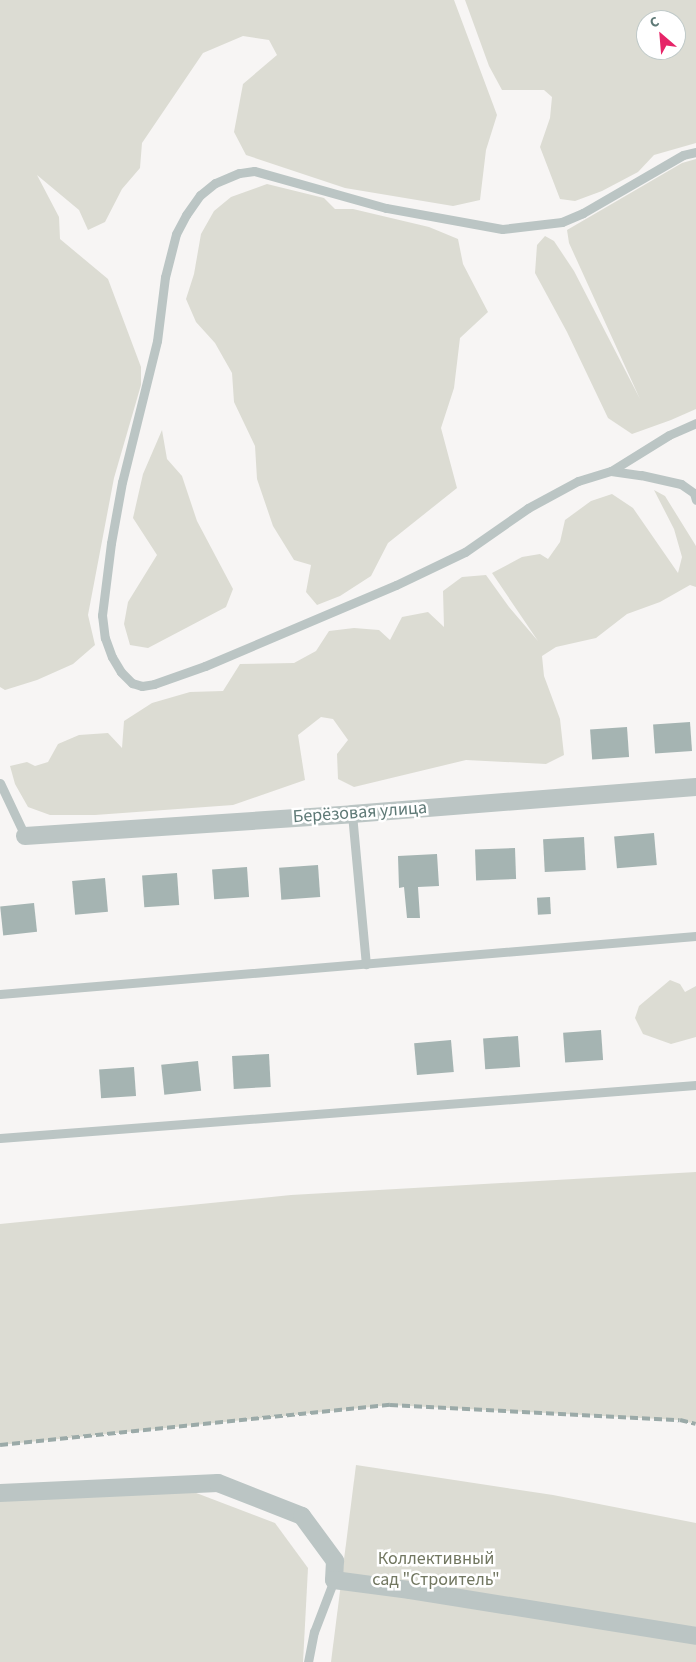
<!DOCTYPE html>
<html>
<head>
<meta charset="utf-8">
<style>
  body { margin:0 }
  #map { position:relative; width:696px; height:1662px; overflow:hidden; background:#f7f5f4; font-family:"Source Sans 3",sans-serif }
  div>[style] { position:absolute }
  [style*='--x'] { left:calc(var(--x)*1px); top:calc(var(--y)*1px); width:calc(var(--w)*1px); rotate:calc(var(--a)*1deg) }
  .green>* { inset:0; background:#dcdcd3 }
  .building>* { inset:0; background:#a5b4b2; transform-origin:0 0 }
  .service>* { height:9px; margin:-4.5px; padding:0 4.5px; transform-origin:4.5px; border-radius:4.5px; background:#bbc5c4 }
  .minor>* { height:18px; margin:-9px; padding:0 9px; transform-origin:9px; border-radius:9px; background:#bbc5c4 }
  .rail>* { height:4px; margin-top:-2px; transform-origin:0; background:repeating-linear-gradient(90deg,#9baaa8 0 8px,transparent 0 12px) }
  span { translate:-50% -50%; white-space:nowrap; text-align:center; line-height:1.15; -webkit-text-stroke:5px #fff; paint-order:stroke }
  .street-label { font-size:18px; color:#5e7976 }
  .park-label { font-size:18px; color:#727761 }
  .north { position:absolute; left:636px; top:10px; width:50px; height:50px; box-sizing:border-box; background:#fff; border:1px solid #bfc9c8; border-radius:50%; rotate:333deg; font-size:14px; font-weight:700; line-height:20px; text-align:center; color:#5e7976 }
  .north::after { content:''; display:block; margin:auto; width:18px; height:22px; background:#e62568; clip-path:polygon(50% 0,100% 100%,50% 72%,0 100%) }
</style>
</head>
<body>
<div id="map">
  <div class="green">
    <i style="clip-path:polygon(0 0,454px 0,497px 115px,486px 150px,480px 200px,453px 206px,345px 188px,246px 155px,234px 132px,243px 84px,277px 55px,269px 40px,243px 36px,203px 53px,142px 143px,140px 168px,122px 189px,105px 222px,88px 230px,79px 210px,37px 175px,59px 217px,60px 239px,108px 279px,141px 367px,141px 385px,114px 478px,88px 615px,95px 645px,73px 664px,37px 680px,5px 690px,0 687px)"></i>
    <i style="clip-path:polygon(evenodd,465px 0,696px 0,696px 143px,654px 155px,638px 172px,602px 191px,575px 201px,560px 199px,540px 147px,550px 118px,552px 97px,544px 90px,502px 90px,489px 66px,465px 0,646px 20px,676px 20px,676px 50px,646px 50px,646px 20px)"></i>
    <i style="clip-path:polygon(696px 159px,696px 409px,671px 420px,632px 434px,608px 418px,567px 332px,535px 273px,537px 245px,545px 236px,554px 241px,574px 271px,640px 399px,569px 243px,567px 230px,682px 163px)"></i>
    <i style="clip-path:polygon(267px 184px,324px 198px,335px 209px,353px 209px,429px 227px,458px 239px,463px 264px,488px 312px,460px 338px,454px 388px,441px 428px,457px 488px,388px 543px,371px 576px,340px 596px,317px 605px,306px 592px,311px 565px,294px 560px,273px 526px,257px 479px,255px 446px,234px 402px,232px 373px,215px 343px,196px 322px,186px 299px,194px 274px,201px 234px,214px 211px,231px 197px)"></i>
    <i style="clip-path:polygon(162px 430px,167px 459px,182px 476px,197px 521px,233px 589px,226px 607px,148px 648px,130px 645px,124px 624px,128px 602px,157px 555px,133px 518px,143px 474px)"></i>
    <i style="clip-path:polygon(654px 490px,665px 496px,696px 546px,696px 587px,690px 585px,660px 602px,627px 614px,596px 638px,556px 647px,542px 656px,544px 676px,560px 719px,564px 755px,546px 764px,466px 760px,354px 787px,338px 779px,337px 754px,348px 740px,333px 719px,321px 717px,298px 735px,305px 780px,233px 805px,95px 815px,50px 815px,28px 807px,15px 784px,10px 766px,27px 762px,35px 766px,48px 762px,58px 744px,79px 735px,108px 733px,122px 748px,124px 721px,152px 703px,190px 692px,223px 691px,240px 664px,294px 663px,316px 651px,329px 631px,354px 628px,379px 630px,390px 640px,402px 617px,428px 612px,444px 627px,443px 591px,462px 577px,486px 575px,509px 607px,538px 641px,492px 573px,522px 557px,540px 554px,548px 559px,560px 542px,565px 520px,591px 501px,612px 494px,633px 508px,678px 573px,682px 557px,674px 529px)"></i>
    <i style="clip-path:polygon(670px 980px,680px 984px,685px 992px,696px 986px,696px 1037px,671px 1044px,643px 1034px,635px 1018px,639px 1006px)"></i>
    <i style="clip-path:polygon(696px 1172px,696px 1424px,679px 1420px,390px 1405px,0 1445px,0 1224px,291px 1195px)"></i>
    <i style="clip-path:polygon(356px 1465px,553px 1495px,696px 1523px,696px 1662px,331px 1662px)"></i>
    <i style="clip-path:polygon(191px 1491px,275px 1523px,308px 1568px,303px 1662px,0 1662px,0 1500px)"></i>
  </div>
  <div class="building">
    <i style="left:690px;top:722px;width:29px;height:37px;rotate:86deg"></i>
    <i style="left:627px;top:727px;width:30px;height:37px;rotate:86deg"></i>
    <i style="left:654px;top:833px;width:32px;height:40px;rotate:85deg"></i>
    <i style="left:584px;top:837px;width:33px;height:41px;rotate:87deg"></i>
    <i style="left:515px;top:848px;width:31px;height:40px;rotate:88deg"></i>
    <i style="clip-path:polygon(437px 854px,439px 886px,418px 887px,420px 918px,407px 918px,404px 887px,399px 888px,398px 856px)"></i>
    <i style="left:318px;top:865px;width:32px;height:39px;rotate:86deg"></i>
    <i style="left:247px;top:867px;width:30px;height:35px;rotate:86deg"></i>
    <i style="left:177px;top:873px;width:32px;height:35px;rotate:86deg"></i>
    <i style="left:105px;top:878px;width:34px;height:33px;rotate:85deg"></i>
    <i style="left:550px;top:897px;width:17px;height:13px;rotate:87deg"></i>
    <i style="left:34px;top:903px;width:29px;height:34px;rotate:84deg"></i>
    <i style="left:601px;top:1030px;width:30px;height:38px;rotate:86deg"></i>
    <i style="left:518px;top:1036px;width:31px;height:35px;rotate:86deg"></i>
    <i style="left:451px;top:1040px;width:32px;height:37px;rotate:85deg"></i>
    <i style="left:269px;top:1054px;width:33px;height:37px;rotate:87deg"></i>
    <i style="left:198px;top:1061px;width:30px;height:37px;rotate:84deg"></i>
    <i style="left:134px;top:1067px;width:29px;height:35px;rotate:86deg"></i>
  </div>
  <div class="service">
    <i style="--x:696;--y:152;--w:13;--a:167"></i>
    <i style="--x:683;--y:155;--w:116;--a:149.9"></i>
    <i style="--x:583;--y:213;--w:23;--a:157"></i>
    <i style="--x:562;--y:222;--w:60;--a:173.3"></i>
    <i style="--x:502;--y:229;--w:118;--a:-169.7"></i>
    <i style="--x:386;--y:208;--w:137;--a:-164.3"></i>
    <i style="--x:254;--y:171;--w:15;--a:172"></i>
    <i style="--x:239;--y:173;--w:26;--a:157"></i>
    <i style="--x:215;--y:183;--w:19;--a:141"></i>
    <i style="--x:200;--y:195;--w:24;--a:125"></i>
    <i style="--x:186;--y:215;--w:21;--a:118"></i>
    <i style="--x:176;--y:234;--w:44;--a:104.3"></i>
    <i style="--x:165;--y:277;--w:64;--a:97.1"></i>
    <i style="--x:157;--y:341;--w:145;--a:103.9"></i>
    <i style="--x:122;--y:482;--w:62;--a:100.2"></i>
    <i style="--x:111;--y:543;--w:73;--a:97.1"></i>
    <i style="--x:102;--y:615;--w:23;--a:83"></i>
    <i style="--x:105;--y:638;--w:20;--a:70"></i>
    <i style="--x:112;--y:657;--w:17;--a:59"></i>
    <i style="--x:121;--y:672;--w:16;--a:45"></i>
    <i style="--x:132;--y:683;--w:10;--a:17"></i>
    <i style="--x:142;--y:686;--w:12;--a:-9"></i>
    <i style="--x:154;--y:684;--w:54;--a:-19.4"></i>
    <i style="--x:205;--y:666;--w:207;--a:-23"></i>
    <i style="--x:396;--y:585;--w:76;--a:-25.6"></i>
    <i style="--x:465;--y:552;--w:77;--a:-34.9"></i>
    <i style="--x:528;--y:508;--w:57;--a:-28.4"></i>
    <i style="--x:578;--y:481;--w:34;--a:-17"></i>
    <i style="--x:611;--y:471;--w:30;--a:8"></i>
    <i style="--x:641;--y:475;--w:41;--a:12.7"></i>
    <i style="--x:681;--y:484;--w:16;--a:35"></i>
    <i style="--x:694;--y:493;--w:7;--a:74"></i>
    <i style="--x:611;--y:471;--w:68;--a:-31.8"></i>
    <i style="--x:669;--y:435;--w:30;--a:-24"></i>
    <i style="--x:0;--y:783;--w:59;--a:64.7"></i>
    <i style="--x:352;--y:814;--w:151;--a:84.7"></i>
    <i style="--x:0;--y:994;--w:698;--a:-4.76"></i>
    <i style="--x:0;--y:1138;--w:698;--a:-4.35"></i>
    <i style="--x:308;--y:1662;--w:31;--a:-79"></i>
    <i style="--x:314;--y:1632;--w:56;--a:-69"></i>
  </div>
  <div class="minor">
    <i style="--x:25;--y:836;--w:328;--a:-3.8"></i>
    <i style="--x:352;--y:814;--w:345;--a:-4.5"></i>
    <i style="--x:0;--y:1493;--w:218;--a:-2.6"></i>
    <i style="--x:218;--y:1483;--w:90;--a:21.4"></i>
    <i style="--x:302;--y:1516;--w:56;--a:53.7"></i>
    <i style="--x:335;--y:1561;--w:19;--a:93"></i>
    <i style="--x:334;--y:1580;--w:77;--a:7.5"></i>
    <i style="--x:410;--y:1590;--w:290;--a:9.1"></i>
  </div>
  <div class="rail">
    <i style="--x:0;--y:1445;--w:392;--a:-5.9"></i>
    <i style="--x:390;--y:1405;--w:290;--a:3"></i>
    <i style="--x:680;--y:1420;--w:16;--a:14"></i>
  </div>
  <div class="street-label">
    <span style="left:360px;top:813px;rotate:-4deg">Берёзовая улица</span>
  </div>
  <div class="park-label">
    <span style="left:436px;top:1570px">Коллективный<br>сад "Строитель"</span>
  </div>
  <div class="north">С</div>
</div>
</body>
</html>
